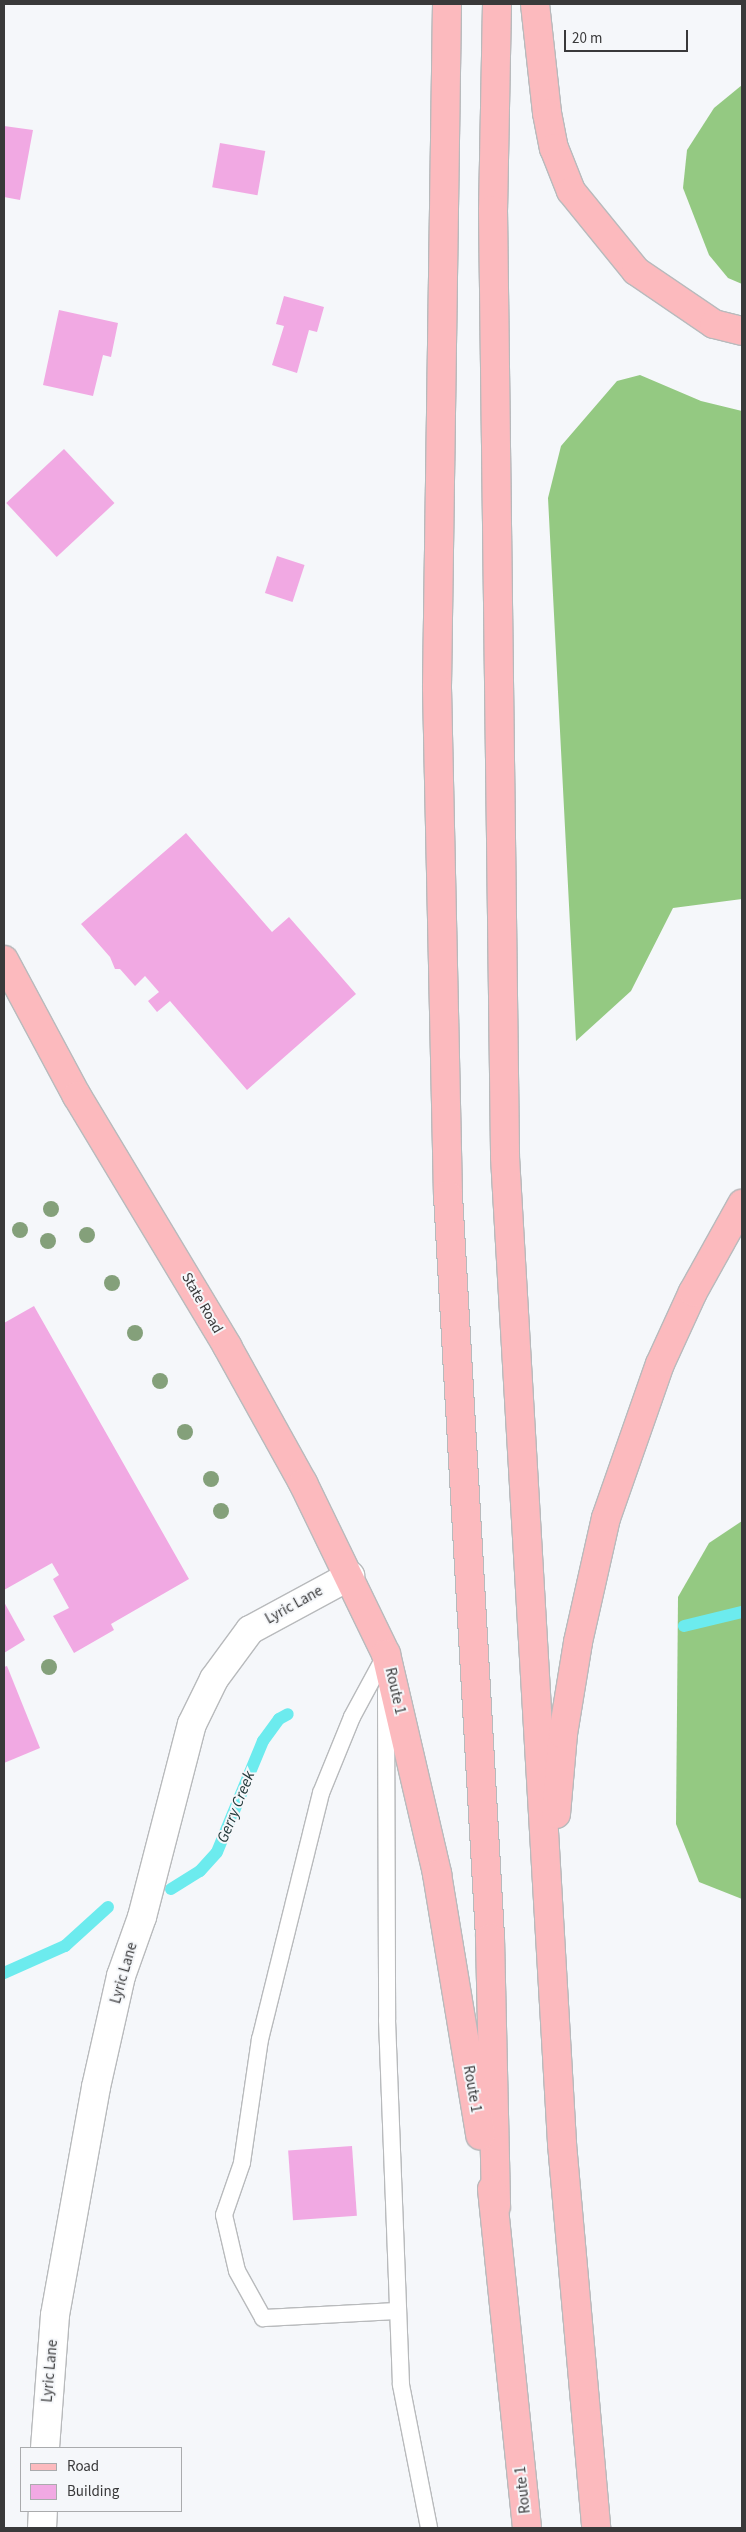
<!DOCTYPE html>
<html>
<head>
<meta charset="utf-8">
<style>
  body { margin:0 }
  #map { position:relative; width:746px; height:2532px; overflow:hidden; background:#f5f7fa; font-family:"Source Sans 3",sans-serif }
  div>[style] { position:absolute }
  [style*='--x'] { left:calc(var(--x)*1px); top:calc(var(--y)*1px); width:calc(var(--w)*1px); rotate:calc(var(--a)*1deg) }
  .forest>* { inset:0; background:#94c982 }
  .stream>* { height:12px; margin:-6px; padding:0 6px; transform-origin:6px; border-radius:6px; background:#6cebee }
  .building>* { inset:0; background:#f1a9e3; transform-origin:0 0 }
  .roads { filter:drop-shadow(1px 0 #b8babc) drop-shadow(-1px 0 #b8babc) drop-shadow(0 1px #b8babc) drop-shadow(0 -1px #b8babc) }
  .lane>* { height:16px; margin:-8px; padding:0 8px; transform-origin:8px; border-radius:8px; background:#fff }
  .street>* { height:28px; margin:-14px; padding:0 14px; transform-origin:14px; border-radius:14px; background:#fff }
  .primary>* { height:28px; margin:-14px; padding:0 14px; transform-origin:14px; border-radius:14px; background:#fcbabe }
  .trees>* { width:16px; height:16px; margin:-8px; border-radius:50%; background:#84a07a }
  span { translate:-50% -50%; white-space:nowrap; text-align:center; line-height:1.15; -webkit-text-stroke:4px #f5f7fa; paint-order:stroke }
  .street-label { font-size:15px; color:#39393a }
  .water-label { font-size:16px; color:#223839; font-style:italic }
  .frame { position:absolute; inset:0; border:5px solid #39393a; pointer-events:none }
  .legend { position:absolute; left:20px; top:2447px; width:162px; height:65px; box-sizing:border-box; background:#f5f7fa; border:1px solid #aaabad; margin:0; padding:6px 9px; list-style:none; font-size:15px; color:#39393a }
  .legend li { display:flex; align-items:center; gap:10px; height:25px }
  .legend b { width:25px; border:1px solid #aaabad }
  .scale { position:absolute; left:564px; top:30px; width:124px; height:22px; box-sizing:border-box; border:2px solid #39393a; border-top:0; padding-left:6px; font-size:15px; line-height:18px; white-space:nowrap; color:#39393a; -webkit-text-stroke:4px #f5f7fa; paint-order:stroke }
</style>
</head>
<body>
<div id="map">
  <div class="forest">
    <i style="clip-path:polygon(742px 85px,742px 284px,728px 278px,709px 255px,683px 188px,687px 150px,714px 108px)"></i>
    <i style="clip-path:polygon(640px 375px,701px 401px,742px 411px,742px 899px,673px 908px,631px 991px,576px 1041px,548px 498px,561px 446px,617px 381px)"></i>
    <i style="clip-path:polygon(742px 1521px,742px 1899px,699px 1882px,676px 1824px,678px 1597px,709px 1543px)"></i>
  </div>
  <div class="stream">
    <i style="--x:684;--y:1626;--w:60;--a:-13.6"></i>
    <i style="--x:171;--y:1889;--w:34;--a:-32"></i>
    <i style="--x:200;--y:1871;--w:25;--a:-48"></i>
    <i style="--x:217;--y:1852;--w:120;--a:-67.5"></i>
    <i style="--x:263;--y:1741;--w:27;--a:-54"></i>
    <i style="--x:279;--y:1719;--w:10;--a:-29"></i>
    <i style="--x:4;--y:1973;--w:67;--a:-23.9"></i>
    <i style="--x:65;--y:1946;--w:58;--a:-42.2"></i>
  </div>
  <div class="building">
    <i style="clip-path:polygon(4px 126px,33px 130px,20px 200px,4px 197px)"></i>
    <i style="left:220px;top:143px;width:46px;height:45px;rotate:10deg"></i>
    <i style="clip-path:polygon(284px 296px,324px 307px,317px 332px,309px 330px,297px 373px,272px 365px,284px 326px,276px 324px)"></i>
    <i style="clip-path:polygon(59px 310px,118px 323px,111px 357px,103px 355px,93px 396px,43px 385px)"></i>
    <i style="left:64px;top:449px;width:74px;height:79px;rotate:47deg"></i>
    <i style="left:277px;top:556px;width:29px;height:39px;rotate:18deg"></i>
    <i style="clip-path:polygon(186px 833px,272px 932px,289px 917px,356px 994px,247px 1090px,170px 1001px,157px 1012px,148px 1001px,159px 992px,145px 976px,135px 986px,120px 969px,115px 969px,110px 957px,81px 924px)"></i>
    <i style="clip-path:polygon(34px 1306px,189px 1579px,111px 1624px,114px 1630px,74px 1653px,53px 1616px,69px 1608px,53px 1579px,59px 1575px,52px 1563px,4px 1590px,4px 1323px)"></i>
    <i style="clip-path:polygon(4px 1602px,25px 1640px,4px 1653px)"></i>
    <i style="clip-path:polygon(7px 1666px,40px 1748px,4px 1763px,4px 1667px)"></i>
    <i style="left:352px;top:2146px;width:70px;height:64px;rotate:86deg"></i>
  </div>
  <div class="roads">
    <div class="lane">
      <i style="--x:386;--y:1654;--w:72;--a:118.4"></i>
      <i style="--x:352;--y:1717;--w:82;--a:112.2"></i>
      <i style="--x:321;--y:1793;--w:253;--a:103.9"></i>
      <i style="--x:260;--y:2039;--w:125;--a:98.3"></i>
      <i style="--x:242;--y:2163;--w:55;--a:109.1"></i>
      <i style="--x:224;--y:2215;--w:57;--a:76.9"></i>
      <i style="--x:237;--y:2271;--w:54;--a:61"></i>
      <i style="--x:263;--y:2318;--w:135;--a:-3"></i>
      <i style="--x:386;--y:1691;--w:329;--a:89.8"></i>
      <i style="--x:387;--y:2020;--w:365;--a:87.8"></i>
      <i style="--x:401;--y:2385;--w:146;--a:78.9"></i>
    </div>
    <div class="street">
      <i style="--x:45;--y:2448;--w:133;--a:-85.7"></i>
      <i style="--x:55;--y:2315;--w:232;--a:-79.8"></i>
      <i style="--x:96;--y:2087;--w:114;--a:-77.3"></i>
      <i style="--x:121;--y:1976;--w:63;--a:-70.4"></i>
      <i style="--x:142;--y:1917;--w:199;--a:-75.5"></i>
      <i style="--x:192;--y:1724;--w:50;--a:-63.9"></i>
      <i style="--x:214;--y:1679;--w:61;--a:-53.7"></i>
      <i style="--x:250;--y:1630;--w:114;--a:-28.4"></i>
      <i style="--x:42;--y:2528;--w:17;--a:-87"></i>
    </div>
    <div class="primary">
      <i style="--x:447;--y:4;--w:684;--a:90.84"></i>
      <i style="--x:437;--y:688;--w:507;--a:88.76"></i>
      <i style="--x:448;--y:1195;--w:744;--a:86.76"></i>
      <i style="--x:490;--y:1938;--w:268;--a:88.7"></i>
      <i style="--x:497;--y:4;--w:206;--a:91.1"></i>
      <i style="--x:493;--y:210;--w:947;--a:89.27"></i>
      <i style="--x:505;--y:1157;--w:989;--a:86.69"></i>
      <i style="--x:562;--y:2144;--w:386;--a:84.9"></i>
      <i style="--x:535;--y:4;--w:110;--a:83.7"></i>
      <i style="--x:547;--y:113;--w:36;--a:79"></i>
      <i style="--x:554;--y:148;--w:46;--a:68.4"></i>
      <i style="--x:571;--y:191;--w:103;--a:50.9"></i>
      <i style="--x:636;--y:271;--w:94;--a:34.2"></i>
      <i style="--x:714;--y:324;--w:29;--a:14"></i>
      <i style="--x:4;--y:960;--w:154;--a:61.8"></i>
      <i style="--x:77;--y:1096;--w:292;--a:59"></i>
      <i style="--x:227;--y:1346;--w:157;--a:61"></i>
      <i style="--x:303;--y:1483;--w:190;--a:64.1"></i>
      <i style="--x:386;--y:1654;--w:226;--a:76.9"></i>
      <i style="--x:437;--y:1874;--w:265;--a:80.6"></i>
      <i style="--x:556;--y:1814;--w:80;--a:-85"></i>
      <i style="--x:563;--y:1734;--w:93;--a:-80.7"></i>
      <i style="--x:578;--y:1642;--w:127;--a:-77.3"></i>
      <i style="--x:606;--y:1518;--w:163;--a:-70.7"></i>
      <i style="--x:660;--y:1364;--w:79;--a:-65.4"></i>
      <i style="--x:693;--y:1292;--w:101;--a:-60.9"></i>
      <i style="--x:492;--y:2189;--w:341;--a:84.1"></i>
    </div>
  </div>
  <div class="trees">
    <i style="left:51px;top:1209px"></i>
    <i style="left:20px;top:1230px"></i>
    <i style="left:87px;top:1235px"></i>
    <i style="left:48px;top:1241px"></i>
    <i style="left:112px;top:1283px"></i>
    <i style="left:135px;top:1333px"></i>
    <i style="left:160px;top:1381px"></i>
    <i style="left:185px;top:1432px"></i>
    <i style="left:211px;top:1479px"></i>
    <i style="left:221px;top:1511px"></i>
    <i style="left:49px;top:1667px"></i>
  </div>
  <div class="street-label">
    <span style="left:202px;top:1303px;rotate:60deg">State Road</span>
    <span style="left:294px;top:1605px;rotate:-29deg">Lyric Lane</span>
    <span style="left:395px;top:1691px;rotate:77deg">Route 1</span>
    <span style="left:124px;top:1973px;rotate:-74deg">Lyric Lane</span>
    <span style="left:472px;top:2089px;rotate:80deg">Route 1</span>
    <span style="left:50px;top:2371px;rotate:-85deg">Lyric Lane</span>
    <span style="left:523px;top:2490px;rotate:-96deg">Route 1</span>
  </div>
  <div class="water-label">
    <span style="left:236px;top:1807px;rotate:-68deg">Gerry Creek</span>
  </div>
  <div class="frame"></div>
  <ul class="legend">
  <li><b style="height:6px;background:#fcbabe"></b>Road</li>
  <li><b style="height:14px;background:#f1a9e3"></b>Building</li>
  </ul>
  <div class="scale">20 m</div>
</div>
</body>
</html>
